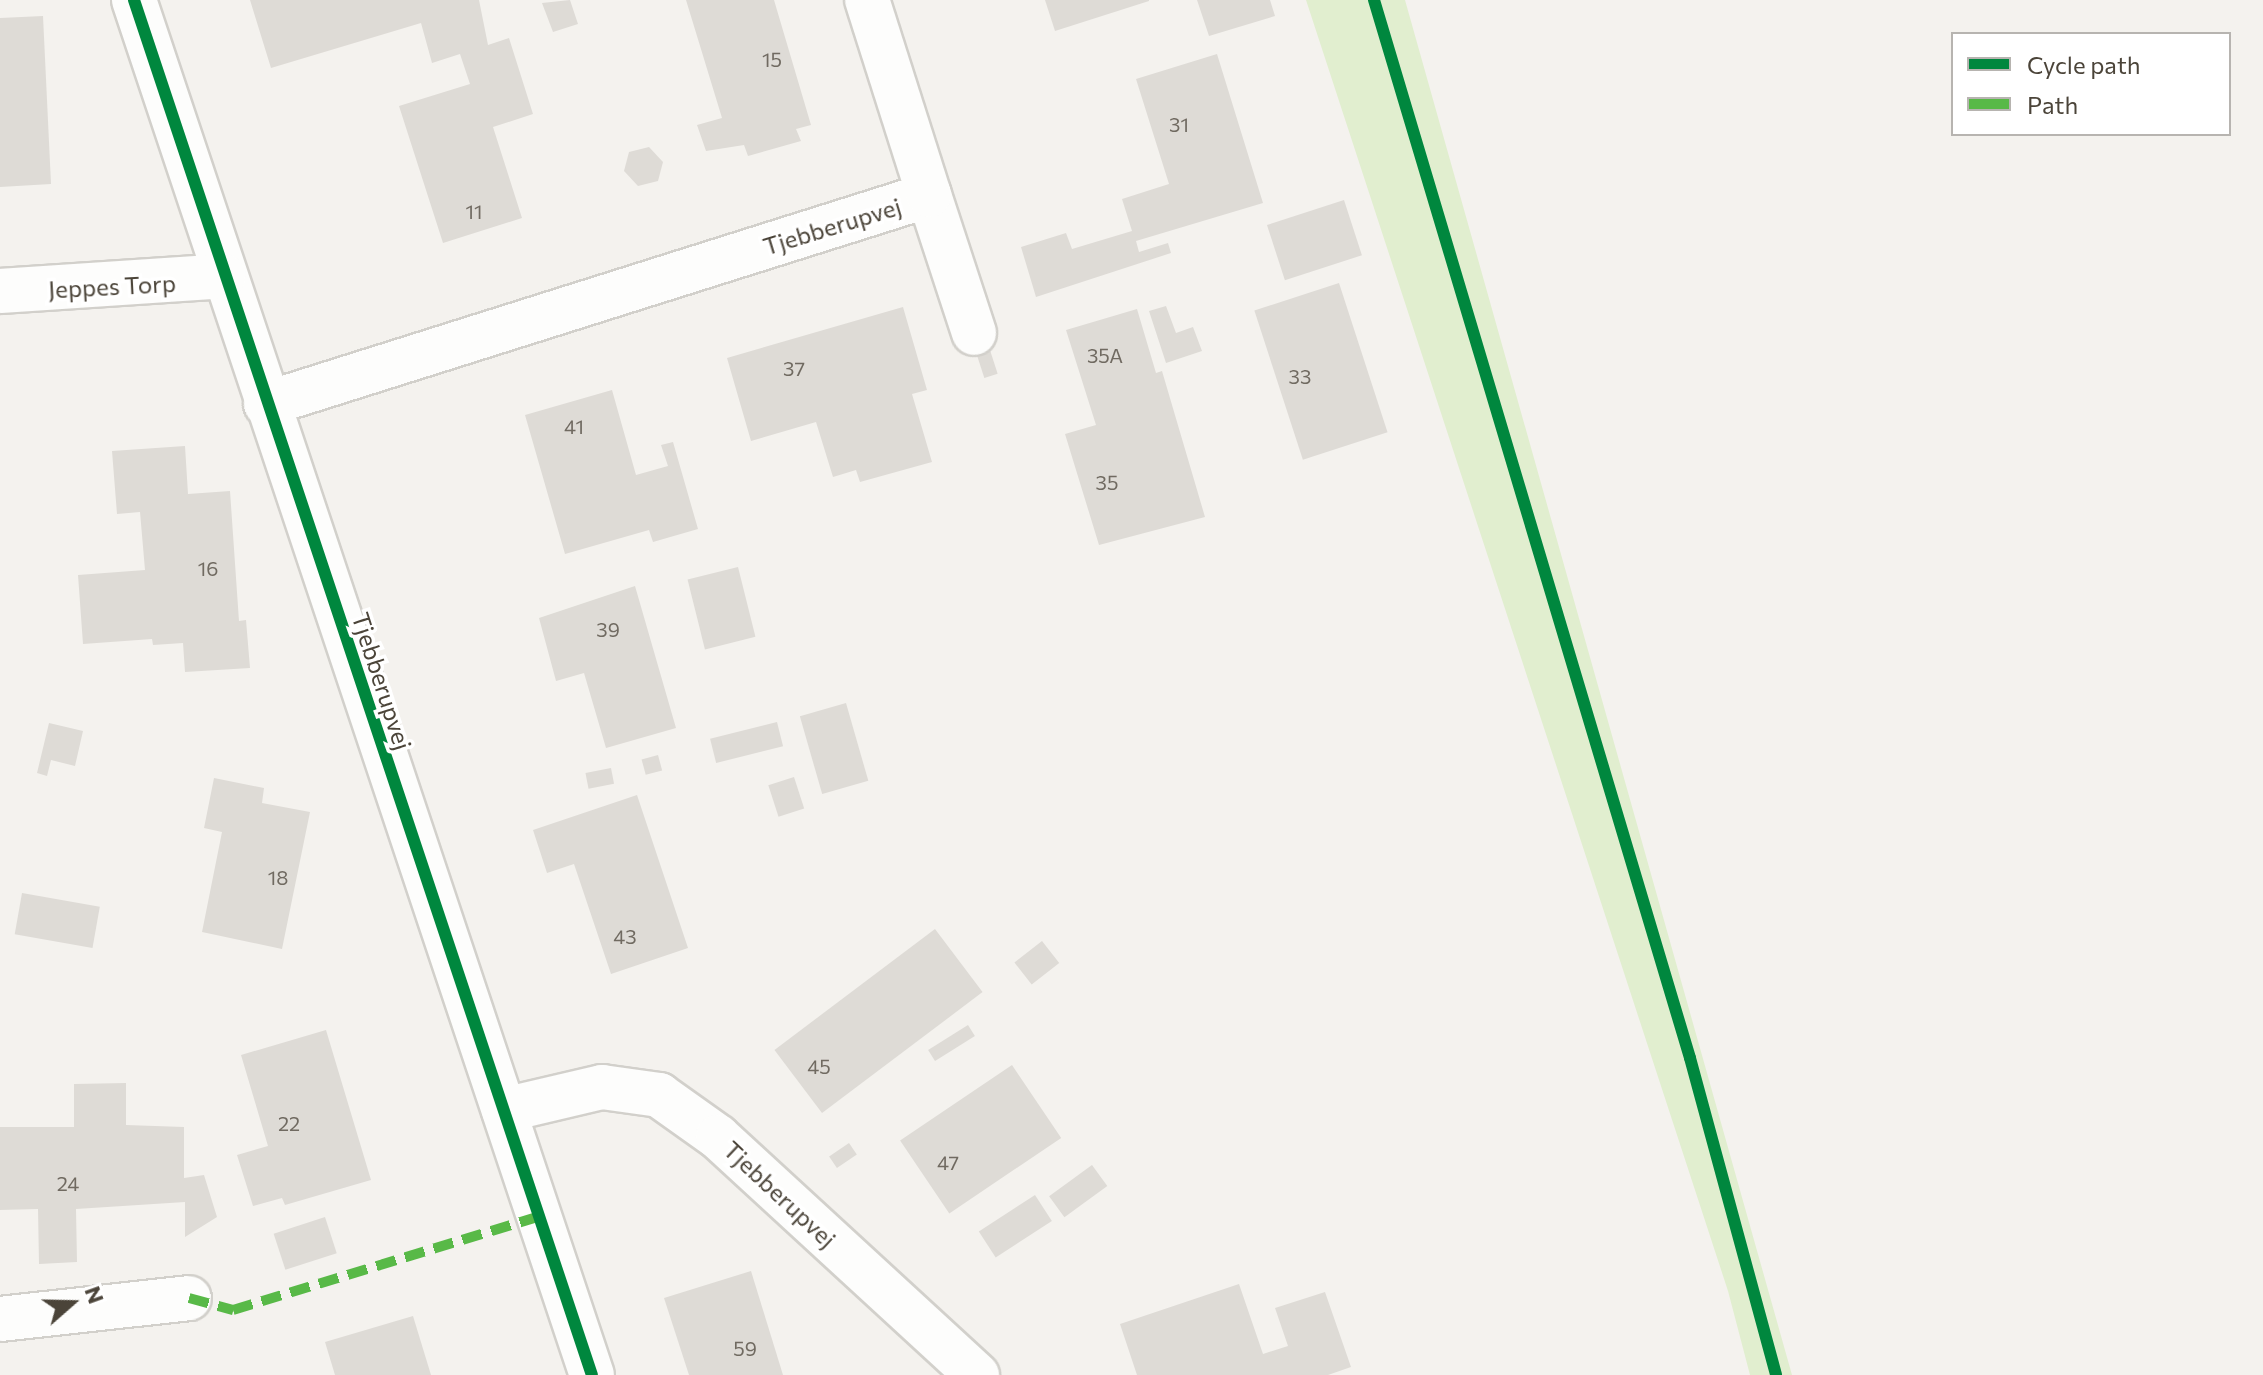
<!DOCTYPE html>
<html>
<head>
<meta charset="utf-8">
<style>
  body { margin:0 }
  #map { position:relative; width:2263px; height:1375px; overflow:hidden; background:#f4f2ee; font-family:Commissioner,sans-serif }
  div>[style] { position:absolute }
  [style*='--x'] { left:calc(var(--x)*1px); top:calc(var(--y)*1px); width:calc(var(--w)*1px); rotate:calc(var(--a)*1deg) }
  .green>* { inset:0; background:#e1eecf }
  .building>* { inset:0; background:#dedbd6; transform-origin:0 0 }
  .roads { filter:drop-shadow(2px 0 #d2d0cb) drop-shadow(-2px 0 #d2d0cb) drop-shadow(0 2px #d2d0cb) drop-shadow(0 -2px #d2d0cb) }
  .minor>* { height:44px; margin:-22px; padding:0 22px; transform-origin:22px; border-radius:22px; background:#fdfdfc }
  .quiet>* { height:10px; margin-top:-5px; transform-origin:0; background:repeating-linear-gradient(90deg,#58b947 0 20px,transparent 0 30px) }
  .cycleway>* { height:12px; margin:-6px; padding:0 6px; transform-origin:6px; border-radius:6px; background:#00873e }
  span { translate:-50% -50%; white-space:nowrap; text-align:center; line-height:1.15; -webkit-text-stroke:7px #fff; paint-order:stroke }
  .number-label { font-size:20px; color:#706a61 }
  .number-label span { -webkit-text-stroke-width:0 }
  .street-label { font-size:24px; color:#4b4439 }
  .legend { position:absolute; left:1951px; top:32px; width:280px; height:104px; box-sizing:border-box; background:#fff; border:2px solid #b7b4b0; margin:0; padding:10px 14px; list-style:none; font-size:24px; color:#4b4439 }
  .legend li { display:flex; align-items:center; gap:16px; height:40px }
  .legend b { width:40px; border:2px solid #b7b4b0 }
  .north { position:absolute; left:32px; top:1263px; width:80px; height:80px; -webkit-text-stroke:6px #fff; paint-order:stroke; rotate:70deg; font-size:22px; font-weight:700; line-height:32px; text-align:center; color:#4b4439 }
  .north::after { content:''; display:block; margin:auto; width:28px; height:36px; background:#4b4439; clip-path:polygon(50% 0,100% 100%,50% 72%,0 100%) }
</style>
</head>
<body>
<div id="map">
  <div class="green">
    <i style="clip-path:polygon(1306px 0,1405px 0,1792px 1375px,1750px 1375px,1728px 1291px)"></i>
  </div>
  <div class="building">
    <i style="clip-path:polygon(250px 0,479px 0,488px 45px,509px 38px,533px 114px,493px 127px,522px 218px,443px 243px,399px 106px,470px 84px,460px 54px,432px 63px,421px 23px,271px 68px)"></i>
    <i style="clip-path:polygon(570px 0,578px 24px,553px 32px,542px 3px)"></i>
    <i style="clip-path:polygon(686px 0,774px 0,811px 125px,796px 129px,801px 141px,748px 156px,744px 145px,706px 151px,697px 125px,722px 118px)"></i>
    <i style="clip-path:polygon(1045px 0,1149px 0,1149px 1px,1055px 31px)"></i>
    <i style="clip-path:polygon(1197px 0,1270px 0,1275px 16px,1209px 36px)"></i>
    <i style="clip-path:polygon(43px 16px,51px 184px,0 187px,0 18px)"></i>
    <i style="clip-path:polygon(1217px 54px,1263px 203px,1136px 241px,1139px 252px,1168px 243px,1171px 253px,1036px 297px,1021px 247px,1066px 233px,1072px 249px,1132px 231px,1122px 199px,1169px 184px,1136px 79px)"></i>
    <i style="clip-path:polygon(649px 147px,663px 162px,658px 181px,638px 186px,624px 171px,629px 152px)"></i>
    <i style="left:1344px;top:200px;width:58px;height:81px;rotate:72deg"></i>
    <i style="left:1339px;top:283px;width:157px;height:89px;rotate:72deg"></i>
    <i style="clip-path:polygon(1166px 306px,1176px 333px,1193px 327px,1202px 351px,1166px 363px,1149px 311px)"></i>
    <i style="clip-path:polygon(903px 307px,927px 390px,912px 394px,932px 462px,860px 482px,856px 470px,833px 477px,816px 422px,751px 441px,727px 358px)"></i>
    <i style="clip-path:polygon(1137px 309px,1156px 373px,1162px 371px,1205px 517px,1099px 545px,1065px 434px,1096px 425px,1066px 330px)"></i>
    <i style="left:989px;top:347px;width:28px;height:14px;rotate:72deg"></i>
    <i style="clip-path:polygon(612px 390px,636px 475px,668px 466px,661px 445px,673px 442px,698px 529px,653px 542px,649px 530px,565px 554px,525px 415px)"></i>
    <i style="clip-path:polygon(185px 446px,188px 494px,230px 491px,239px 621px,246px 620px,250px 668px,185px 672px,183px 643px,153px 645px,152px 639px,83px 644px,78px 575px,145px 570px,140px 512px,117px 514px,112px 451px)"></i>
    <i style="left:738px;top:567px;width:72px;height:52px;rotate:76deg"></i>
    <i style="clip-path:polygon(635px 586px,676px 728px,606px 748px,584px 673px,556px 681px,539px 618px)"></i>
    <i style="left:846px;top:703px;width:81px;height:48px;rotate:74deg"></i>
    <i style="left:777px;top:722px;width:25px;height:69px;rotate:76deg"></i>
    <i style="clip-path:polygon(49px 723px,83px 731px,75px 766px,51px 760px,47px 776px,37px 773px)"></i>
    <i style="left:658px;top:755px;width:16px;height:17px;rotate:75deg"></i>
    <i style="left:611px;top:768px;width:16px;height:26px;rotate:79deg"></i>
    <i style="left:794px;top:777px;width:33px;height:27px;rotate:72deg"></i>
    <i style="clip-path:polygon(214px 778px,264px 788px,262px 803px,310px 812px,282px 949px,202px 932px,222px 832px,204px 828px)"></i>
    <i style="clip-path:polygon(637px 795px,688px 948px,611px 974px,574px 864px,547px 873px,533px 830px)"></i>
    <i style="left:22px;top:893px;width:79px;height:42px;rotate:10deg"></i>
    <i style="left:935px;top:929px;width:79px;height:201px;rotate:53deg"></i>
    <i style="left:1042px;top:941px;width:28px;height:35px;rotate:52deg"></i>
    <i style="left:968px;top:1025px;width:13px;height:47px;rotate:58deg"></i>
    <i style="clip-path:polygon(326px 1030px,371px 1180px,285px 1205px,282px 1198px,253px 1206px,237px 1155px,268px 1146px,241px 1055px)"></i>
    <i style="left:1012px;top:1065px;width:88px;height:135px;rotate:56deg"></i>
    <i style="clip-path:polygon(126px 1083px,126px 1125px,184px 1127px,184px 1178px,204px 1175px,217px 1217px,185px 1237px,185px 1202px,76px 1209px,77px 1262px,39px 1264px,38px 1209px,0 1210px,0 1127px,74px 1127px,74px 1084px)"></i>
    <i style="left:849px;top:1143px;width:14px;height:24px;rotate:56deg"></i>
    <i style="left:1092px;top:1165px;width:26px;height:53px;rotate:54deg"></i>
    <i style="left:1035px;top:1195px;width:31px;height:67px;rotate:57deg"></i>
    <i style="left:325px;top:1217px;width:38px;height:54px;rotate:72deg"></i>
    <i style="clip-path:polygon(751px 1271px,783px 1375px,689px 1375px,664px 1298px)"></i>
    <i style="clip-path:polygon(1239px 1284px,1263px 1354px,1288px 1346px,1275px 1308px,1325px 1292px,1351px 1367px,1328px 1375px,1137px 1375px,1120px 1324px)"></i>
    <i style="clip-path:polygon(413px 1316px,431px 1375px,335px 1375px,325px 1342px)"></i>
  </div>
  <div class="roads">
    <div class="minor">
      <i style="--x:134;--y:0;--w:1449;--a:71.58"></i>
      <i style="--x:929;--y:195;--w:145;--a:71.9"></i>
      <i style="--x:0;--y:291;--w:224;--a:-3.8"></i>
      <i style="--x:266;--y:404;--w:695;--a:-17.5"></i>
      <i style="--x:929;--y:195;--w:205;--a:-107.6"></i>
      <i style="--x:504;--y:1110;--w:101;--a:-13.2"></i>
      <i style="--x:602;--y:1087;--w:58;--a:8"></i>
      <i style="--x:659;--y:1095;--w:72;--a:35.4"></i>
      <i style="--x:718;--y:1137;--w:352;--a:42.6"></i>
      <i style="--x:0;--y:1319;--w:190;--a:-6.3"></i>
    </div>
  </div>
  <div class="quiet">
    <i style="--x:189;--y:1298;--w:46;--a:15.3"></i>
    <i style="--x:233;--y:1310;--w:322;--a:-17"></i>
  </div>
  <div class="cycleway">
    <i style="--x:134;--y:0;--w:1449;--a:71.58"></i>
    <i style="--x:1374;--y:0;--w:1104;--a:73.37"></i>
    <i style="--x:1690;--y:1058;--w:328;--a:74.8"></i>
  </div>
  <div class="number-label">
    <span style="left:772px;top:59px">15</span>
    <span style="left:1179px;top:124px">31</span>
    <span style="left:474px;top:211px">11</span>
    <span style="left:1105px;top:355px">35A</span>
    <span style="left:794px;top:368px">37</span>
    <span style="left:1300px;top:376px">33</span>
    <span style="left:574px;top:426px">41</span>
    <span style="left:1107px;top:482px">35</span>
    <span style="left:208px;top:568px">16</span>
    <span style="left:608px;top:629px">39</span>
    <span style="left:278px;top:877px">18</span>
    <span style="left:625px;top:936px">43</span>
    <span style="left:819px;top:1066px">45</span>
    <span style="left:289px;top:1123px">22</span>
    <span style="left:948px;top:1162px">47</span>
    <span style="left:68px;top:1183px">24</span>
    <span style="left:745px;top:1348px">59</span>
  </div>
  <div class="street-label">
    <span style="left:832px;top:226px;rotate:-17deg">Tjebberupvej</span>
    <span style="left:112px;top:286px;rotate:-3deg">Jeppes Torp</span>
    <span style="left:382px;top:681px;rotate:72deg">Tjebberupvej</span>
    <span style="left:780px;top:1194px;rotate:43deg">Tjebberupvej</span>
  </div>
  <ul class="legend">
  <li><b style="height:10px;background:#00873e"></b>Cycle path</li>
  <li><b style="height:10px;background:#58b947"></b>Path</li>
  </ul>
  <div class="north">N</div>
</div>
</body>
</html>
